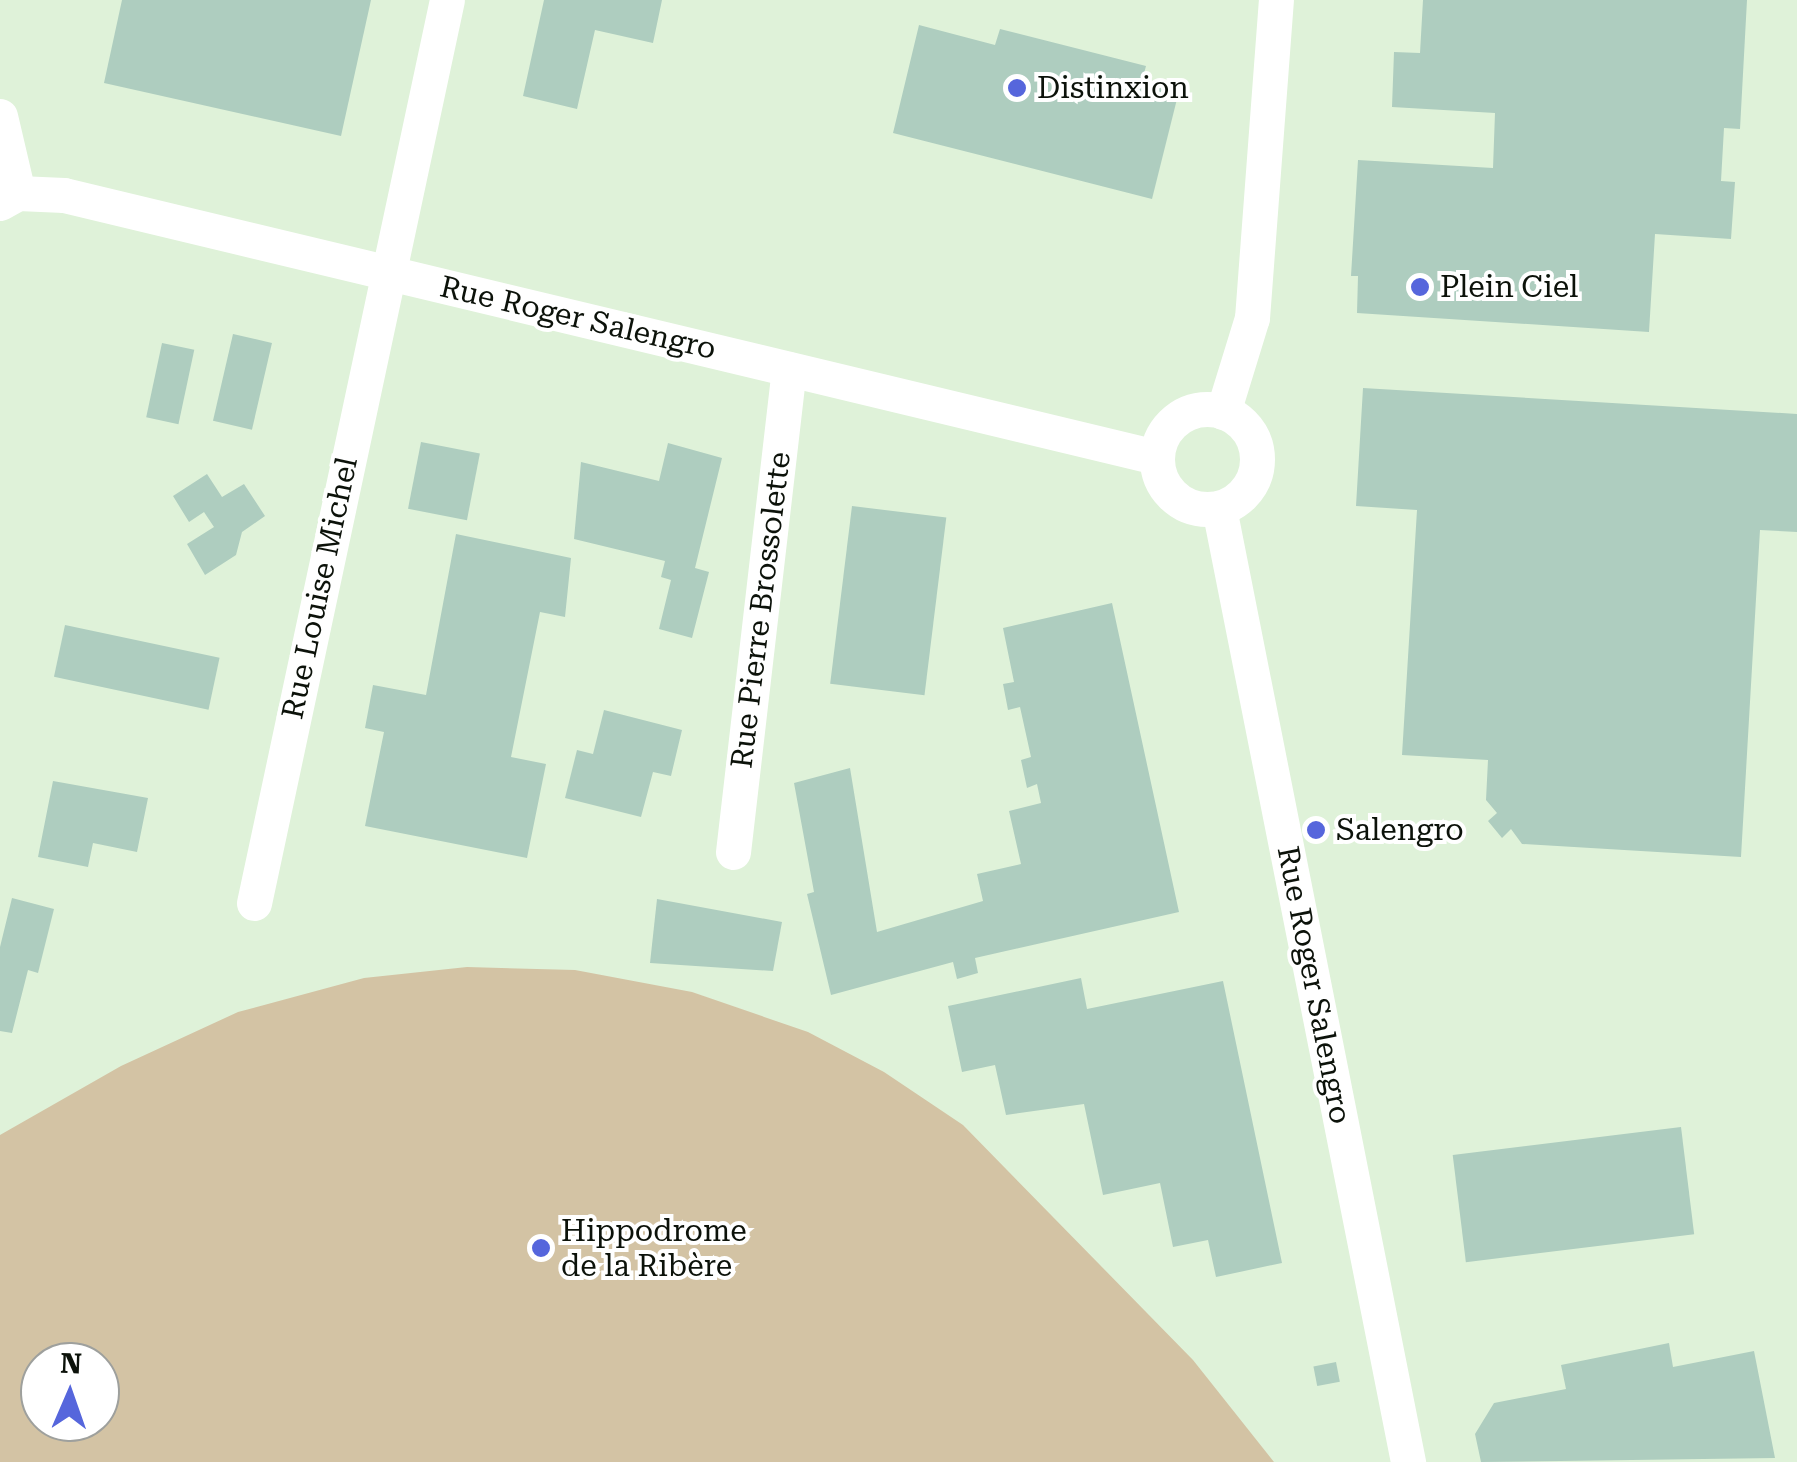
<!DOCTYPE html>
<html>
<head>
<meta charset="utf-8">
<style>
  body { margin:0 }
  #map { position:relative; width:1797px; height:1462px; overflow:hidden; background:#dff2d9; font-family:"Roboto Serif",serif }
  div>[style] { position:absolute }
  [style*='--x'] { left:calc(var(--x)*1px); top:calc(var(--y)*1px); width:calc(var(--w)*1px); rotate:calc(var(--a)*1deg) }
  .green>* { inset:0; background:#d3c3a4 }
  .building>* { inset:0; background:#aecdbf; transform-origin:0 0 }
  .minor>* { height:35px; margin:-17.5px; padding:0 17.5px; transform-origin:17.5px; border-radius:17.5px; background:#fff }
  .minor>.ring { margin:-17.5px; padding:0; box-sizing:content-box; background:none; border:35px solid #fff; border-radius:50% }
  .dots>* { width:28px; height:28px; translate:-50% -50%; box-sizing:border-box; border:5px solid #fff; border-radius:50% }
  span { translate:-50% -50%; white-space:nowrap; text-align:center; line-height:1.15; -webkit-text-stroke:8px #fff; paint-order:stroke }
  .poi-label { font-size:30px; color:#0c120a }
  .left { translate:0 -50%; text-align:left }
  .street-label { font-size:30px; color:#0c120a }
  .north { position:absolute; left:20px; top:1342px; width:100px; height:100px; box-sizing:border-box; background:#fff; border:2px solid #9ea09d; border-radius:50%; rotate:2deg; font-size:28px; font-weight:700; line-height:40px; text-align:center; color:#0c120a }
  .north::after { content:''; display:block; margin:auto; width:35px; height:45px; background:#5666dc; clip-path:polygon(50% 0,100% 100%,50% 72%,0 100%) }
</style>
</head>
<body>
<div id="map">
  <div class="green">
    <i style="clip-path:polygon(evenodd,467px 967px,575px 970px,692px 992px,808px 1032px,884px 1072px,963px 1125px,1193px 1360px,1274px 1462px,0 1462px,0 1135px,121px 1066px,238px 1012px,364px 978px,467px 967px,100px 1362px,100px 1422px,40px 1422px,40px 1362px,100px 1362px)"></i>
  </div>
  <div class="building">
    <i style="clip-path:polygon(122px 0,371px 0,341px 136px,104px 83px)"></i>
    <i style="clip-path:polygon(544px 0,662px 0,653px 43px,595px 30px,577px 109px,523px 96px)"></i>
    <i style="clip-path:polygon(1423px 0,1747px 0,1740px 129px,1724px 128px,1721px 181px,1735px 182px,1731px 239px,1655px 234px,1649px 332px,1357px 313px,1358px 276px,1351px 276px,1358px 160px,1493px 168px,1495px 113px,1392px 107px,1394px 52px,1420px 53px)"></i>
    <i style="clip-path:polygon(919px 25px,995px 45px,1000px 29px,1146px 66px,1142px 81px,1179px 91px,1152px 199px,893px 133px)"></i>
    <i style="left:233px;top:334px;width:40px;height:89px;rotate:13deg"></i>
    <i style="left:162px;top:343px;width:33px;height:76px;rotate:12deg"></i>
    <i style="clip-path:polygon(1363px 388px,1797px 414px,1797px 532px,1760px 530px,1741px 857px,1522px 844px,1511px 829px,1502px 838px,1488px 821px,1497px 813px,1486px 800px,1488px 760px,1402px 755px,1417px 510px,1356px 506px)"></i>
    <i style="left:421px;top:442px;width:60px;height:68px;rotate:11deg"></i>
    <i style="clip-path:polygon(668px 443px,722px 458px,695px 568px,709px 572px,692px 638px,659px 629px,671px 580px,661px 577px,665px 561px,574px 539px,581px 462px,659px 481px)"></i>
    <i style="clip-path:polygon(207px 474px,222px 497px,244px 484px,265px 516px,242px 532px,236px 555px,205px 575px,187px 544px,214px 527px,204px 512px,189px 522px,173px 496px)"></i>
    <i style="left:852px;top:506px;width:95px;height:179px;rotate:7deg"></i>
    <i style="clip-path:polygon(456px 534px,571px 558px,565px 617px,540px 612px,511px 757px,546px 764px,527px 858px,365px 826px,384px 732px,365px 728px,373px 685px,426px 695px)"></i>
    <i style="clip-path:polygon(1112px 603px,1179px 912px,975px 958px,978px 973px,957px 979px,953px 962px,831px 995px,807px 894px,814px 892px,794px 783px,850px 768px,877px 932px,983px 901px,977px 874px,1021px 864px,1009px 811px,1041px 803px,1037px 784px,1027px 788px,1021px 760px,1031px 757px,1020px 707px,1008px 710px,1003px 684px,1014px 682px,1003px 628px)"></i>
    <i style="left:65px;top:625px;width:158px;height:53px;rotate:12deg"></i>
    <i style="clip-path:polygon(604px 710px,682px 730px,671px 776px,653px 772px,641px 817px,565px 798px,577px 750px,593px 754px)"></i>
    <i style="clip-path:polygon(53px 781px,148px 798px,137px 852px,93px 843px,88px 867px,38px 857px)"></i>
    <i style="clip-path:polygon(12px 898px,54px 909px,38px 973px,28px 970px,12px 1033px,0 1031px,0 947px)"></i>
    <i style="clip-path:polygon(657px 899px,782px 922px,773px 971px,650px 963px)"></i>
    <i style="clip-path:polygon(1081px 978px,1087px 1009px,1223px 981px,1282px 1263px,1216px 1277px,1208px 1240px,1173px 1247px,1160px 1183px,1103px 1195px,1084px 1104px,1006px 1115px,995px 1065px,962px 1072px,948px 1006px)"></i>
    <i style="left:1681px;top:1127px;width:108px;height:230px;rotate:83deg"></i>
    <i style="clip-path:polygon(1669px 1343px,1673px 1367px,1754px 1351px,1775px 1458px,1481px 1462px,1475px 1434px,1494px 1403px,1566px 1389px,1561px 1365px)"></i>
    <i style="left:1336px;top:1362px;width:20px;height:23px;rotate:79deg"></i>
  </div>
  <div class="minor">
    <i style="--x:0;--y:116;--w:79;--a:76.8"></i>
    <i style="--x:0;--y:203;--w:21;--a:-29"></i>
    <i style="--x:18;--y:193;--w:46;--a:2.5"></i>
    <i style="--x:64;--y:195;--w:1123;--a:13.49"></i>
    <i class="ring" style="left:1157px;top:409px;width:65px;height:65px"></i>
    <i style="--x:1223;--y:412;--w:98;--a:-72.9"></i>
    <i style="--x:1252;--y:318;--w:319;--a:-85.7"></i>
    <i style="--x:1219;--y:508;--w:973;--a:78.79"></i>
    <i style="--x:733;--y:852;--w:486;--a:-83.4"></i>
    <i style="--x:254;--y:903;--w:923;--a:-77.94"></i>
  </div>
  <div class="dots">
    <i style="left:1017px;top:88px;background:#5666dc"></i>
    <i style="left:1420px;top:287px;background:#5666dc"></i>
    <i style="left:1316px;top:830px;background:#5666dc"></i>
    <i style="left:541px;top:1248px;background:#5666dc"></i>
  </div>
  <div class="poi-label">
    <span class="left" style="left:1037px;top:88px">Distinxion</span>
    <span class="left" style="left:1440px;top:287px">Plein Ciel</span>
    <span class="left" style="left:1336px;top:830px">Salengro</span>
    <span class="left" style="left:561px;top:1248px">Hippodrome<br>de la Ribère</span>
  </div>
  <div class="street-label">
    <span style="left:578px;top:318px;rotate:13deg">Rue Roger Salengro</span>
    <span style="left:320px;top:588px;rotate:-78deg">Rue Louise Michel</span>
    <span style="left:761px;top:610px;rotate:-83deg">Rue Pierre Brossolette</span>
    <span style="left:1314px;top:985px;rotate:79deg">Rue Roger Salengro</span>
  </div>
  <div class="north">N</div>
</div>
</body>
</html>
